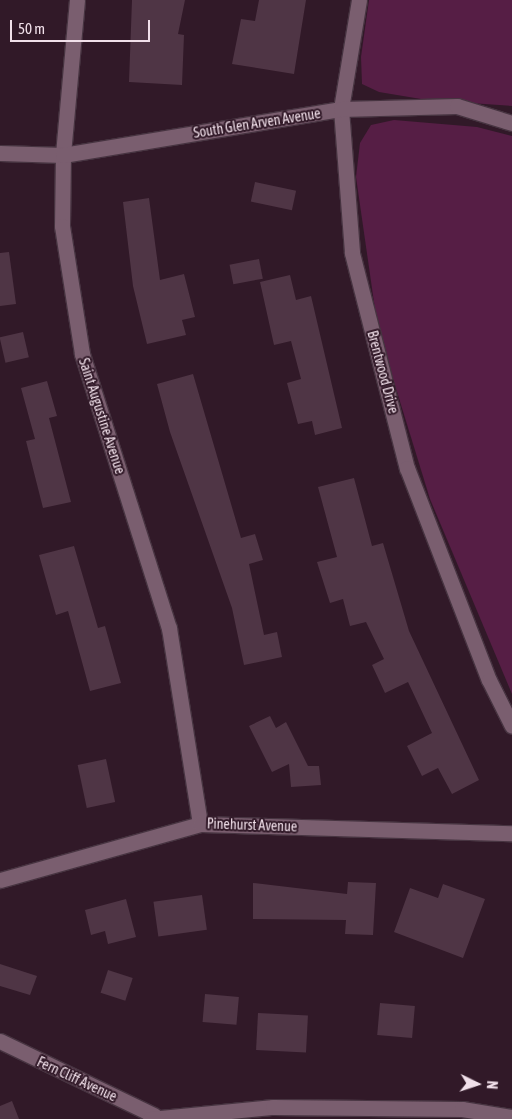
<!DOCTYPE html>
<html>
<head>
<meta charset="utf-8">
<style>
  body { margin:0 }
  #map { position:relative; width:512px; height:1119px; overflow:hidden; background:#311928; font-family:"Asap Condensed",sans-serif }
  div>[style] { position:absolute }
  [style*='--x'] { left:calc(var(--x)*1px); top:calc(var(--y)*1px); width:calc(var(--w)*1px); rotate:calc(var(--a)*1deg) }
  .green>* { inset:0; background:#561e45 }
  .building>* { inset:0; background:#4f3545; transform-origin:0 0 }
  .roads { filter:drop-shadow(1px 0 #473441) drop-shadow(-1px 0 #473441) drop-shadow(0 1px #473441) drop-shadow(0 -1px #473441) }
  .minor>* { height:15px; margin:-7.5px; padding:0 7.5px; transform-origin:7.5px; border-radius:7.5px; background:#7a5e6f }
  span { translate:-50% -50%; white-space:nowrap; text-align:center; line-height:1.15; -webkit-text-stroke:4px #311928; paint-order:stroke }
  .street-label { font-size:14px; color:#f1e0ea }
  .north { position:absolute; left:452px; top:1059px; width:50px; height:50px; -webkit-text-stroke:4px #311928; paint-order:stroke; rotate:94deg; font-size:14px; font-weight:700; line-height:20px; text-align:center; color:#f1e0ea }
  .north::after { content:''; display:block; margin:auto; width:18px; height:22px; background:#f1e0ea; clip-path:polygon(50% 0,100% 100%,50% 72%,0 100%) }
  .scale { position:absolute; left:10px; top:20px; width:140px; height:22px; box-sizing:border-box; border:2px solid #f1e0ea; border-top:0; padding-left:6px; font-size:15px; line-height:18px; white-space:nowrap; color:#f1e0ea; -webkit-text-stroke:4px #311928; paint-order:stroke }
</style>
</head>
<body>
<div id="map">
  <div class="green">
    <i style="clip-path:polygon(369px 0,512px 0,512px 106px,427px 100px,379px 92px,362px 84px,361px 57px)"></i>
    <i style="clip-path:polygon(394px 120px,477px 127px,512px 136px,512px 694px,430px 499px,378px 330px,356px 177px,360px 143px,371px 125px)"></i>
  </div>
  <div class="building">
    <i style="clip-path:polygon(132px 0,185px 0,178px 34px,184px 35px,182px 85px,129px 82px)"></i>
    <i style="clip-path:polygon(259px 0,306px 0,294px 74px,232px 64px,241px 19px,255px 21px)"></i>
    <i style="left:255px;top:182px;width:42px;height:20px;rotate:12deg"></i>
    <i style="clip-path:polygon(149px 198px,160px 280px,184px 274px,195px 317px,182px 320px,186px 335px,147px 344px,133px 286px,123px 202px)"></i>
    <i style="clip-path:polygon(9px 252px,16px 304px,0 306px,0 253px)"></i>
    <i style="left:259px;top:259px;width:20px;height:30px;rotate:79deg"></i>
    <i style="clip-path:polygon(290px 275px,296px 300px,311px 296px,342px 428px,315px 435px,312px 421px,298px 424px,287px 383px,301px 379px,291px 341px,274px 345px,260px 282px)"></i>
    <i style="left:23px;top:332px;width:26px;height:24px;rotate:77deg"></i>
    <i style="clip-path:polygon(193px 374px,241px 538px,255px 534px,263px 560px,249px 564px,264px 635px,277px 632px,282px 657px,244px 665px,232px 608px,170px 432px,157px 384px)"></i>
    <i style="clip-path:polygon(47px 381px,57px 416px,49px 418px,71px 502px,43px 508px,26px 441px,35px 439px,21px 388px)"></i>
    <i style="clip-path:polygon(354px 478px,372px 546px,383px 543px,409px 631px,479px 780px,452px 794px,438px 768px,422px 776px,407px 746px,432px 733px,408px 682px,385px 693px,372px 665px,384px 659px,366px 622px,350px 626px,343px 599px,330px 603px,317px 562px,337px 557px,318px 487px)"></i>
    <i style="clip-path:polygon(74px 546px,98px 628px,105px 626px,121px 683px,90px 691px,68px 611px,56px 615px,39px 555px)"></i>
    <i style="clip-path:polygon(270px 716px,276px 728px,286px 722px,308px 766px,319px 766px,321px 785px,291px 787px,289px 764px,272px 772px,249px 726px)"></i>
    <i style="left:106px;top:759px;width:44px;height:29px;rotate:78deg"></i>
    <i style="clip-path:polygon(348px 882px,376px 883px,373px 935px,345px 934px,346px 920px,253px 919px,253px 883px,347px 894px)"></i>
    <i style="clip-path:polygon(443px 884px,485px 899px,463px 958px,394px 932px,410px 888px,438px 898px)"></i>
    <i style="left:202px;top:895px;width:35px;height:49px;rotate:82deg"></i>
    <i style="clip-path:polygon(126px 899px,136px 937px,108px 944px,105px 931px,91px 935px,85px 910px)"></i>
    <i style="clip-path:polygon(0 964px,37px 976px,30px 995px,0 986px)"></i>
    <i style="left:108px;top:970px;width:26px;height:24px;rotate:18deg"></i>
    <i style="left:205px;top:994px;width:34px;height:28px;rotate:5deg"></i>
    <i style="left:380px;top:1003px;width:35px;height:32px;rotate:5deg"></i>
    <i style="left:258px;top:1013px;width:50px;height:37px;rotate:3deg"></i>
    <i style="clip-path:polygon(12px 1101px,19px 1119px,0 1119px,0 1106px)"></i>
  </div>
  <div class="roads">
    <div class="minor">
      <i style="--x:77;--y:0;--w:156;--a:95.2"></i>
      <i style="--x:63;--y:155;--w:71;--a:90.8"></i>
      <i style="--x:62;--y:226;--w:130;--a:81.1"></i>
      <i style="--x:82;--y:354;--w:287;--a:72.4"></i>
      <i style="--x:169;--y:628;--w:198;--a:81"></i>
      <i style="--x:359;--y:0;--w:110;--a:99.4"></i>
      <i style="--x:341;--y:109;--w:144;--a:85.6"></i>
      <i style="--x:352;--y:253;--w:222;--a:75.7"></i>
      <i style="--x:407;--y:468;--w:227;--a:68.9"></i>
      <i style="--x:489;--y:680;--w:51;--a:63.4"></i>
      <i style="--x:0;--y:153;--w:63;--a:1.8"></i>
      <i style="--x:63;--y:155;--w:282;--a:-9.4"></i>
      <i style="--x:341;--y:109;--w:116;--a:-1.5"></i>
      <i style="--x:457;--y:106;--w:58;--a:17.2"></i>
      <i style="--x:0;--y:880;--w:208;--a:-15.6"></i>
      <i style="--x:200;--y:824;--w:312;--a:1.7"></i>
      <i style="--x:0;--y:1041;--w:171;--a:25.7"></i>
      <i style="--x:150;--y:1119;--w:124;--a:-5.6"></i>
      <i style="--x:273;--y:1107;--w:189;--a:0.6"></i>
      <i style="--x:462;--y:1109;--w:51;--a:9.1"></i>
    </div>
  </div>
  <div class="street-label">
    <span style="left:257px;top:123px;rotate:-9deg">South Glen Arven Avenue</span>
    <span style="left:383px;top:372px;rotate:75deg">Brentwood Drive</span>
    <span style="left:102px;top:416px;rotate:72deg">Saint Augustine Avenue</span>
    <span style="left:252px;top:825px;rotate:2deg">Pinehurst Avenue</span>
    <span style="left:77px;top:1079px;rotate:25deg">Fern Cliff Avenue</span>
  </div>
  <div class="north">N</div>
  <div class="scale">50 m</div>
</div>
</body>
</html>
